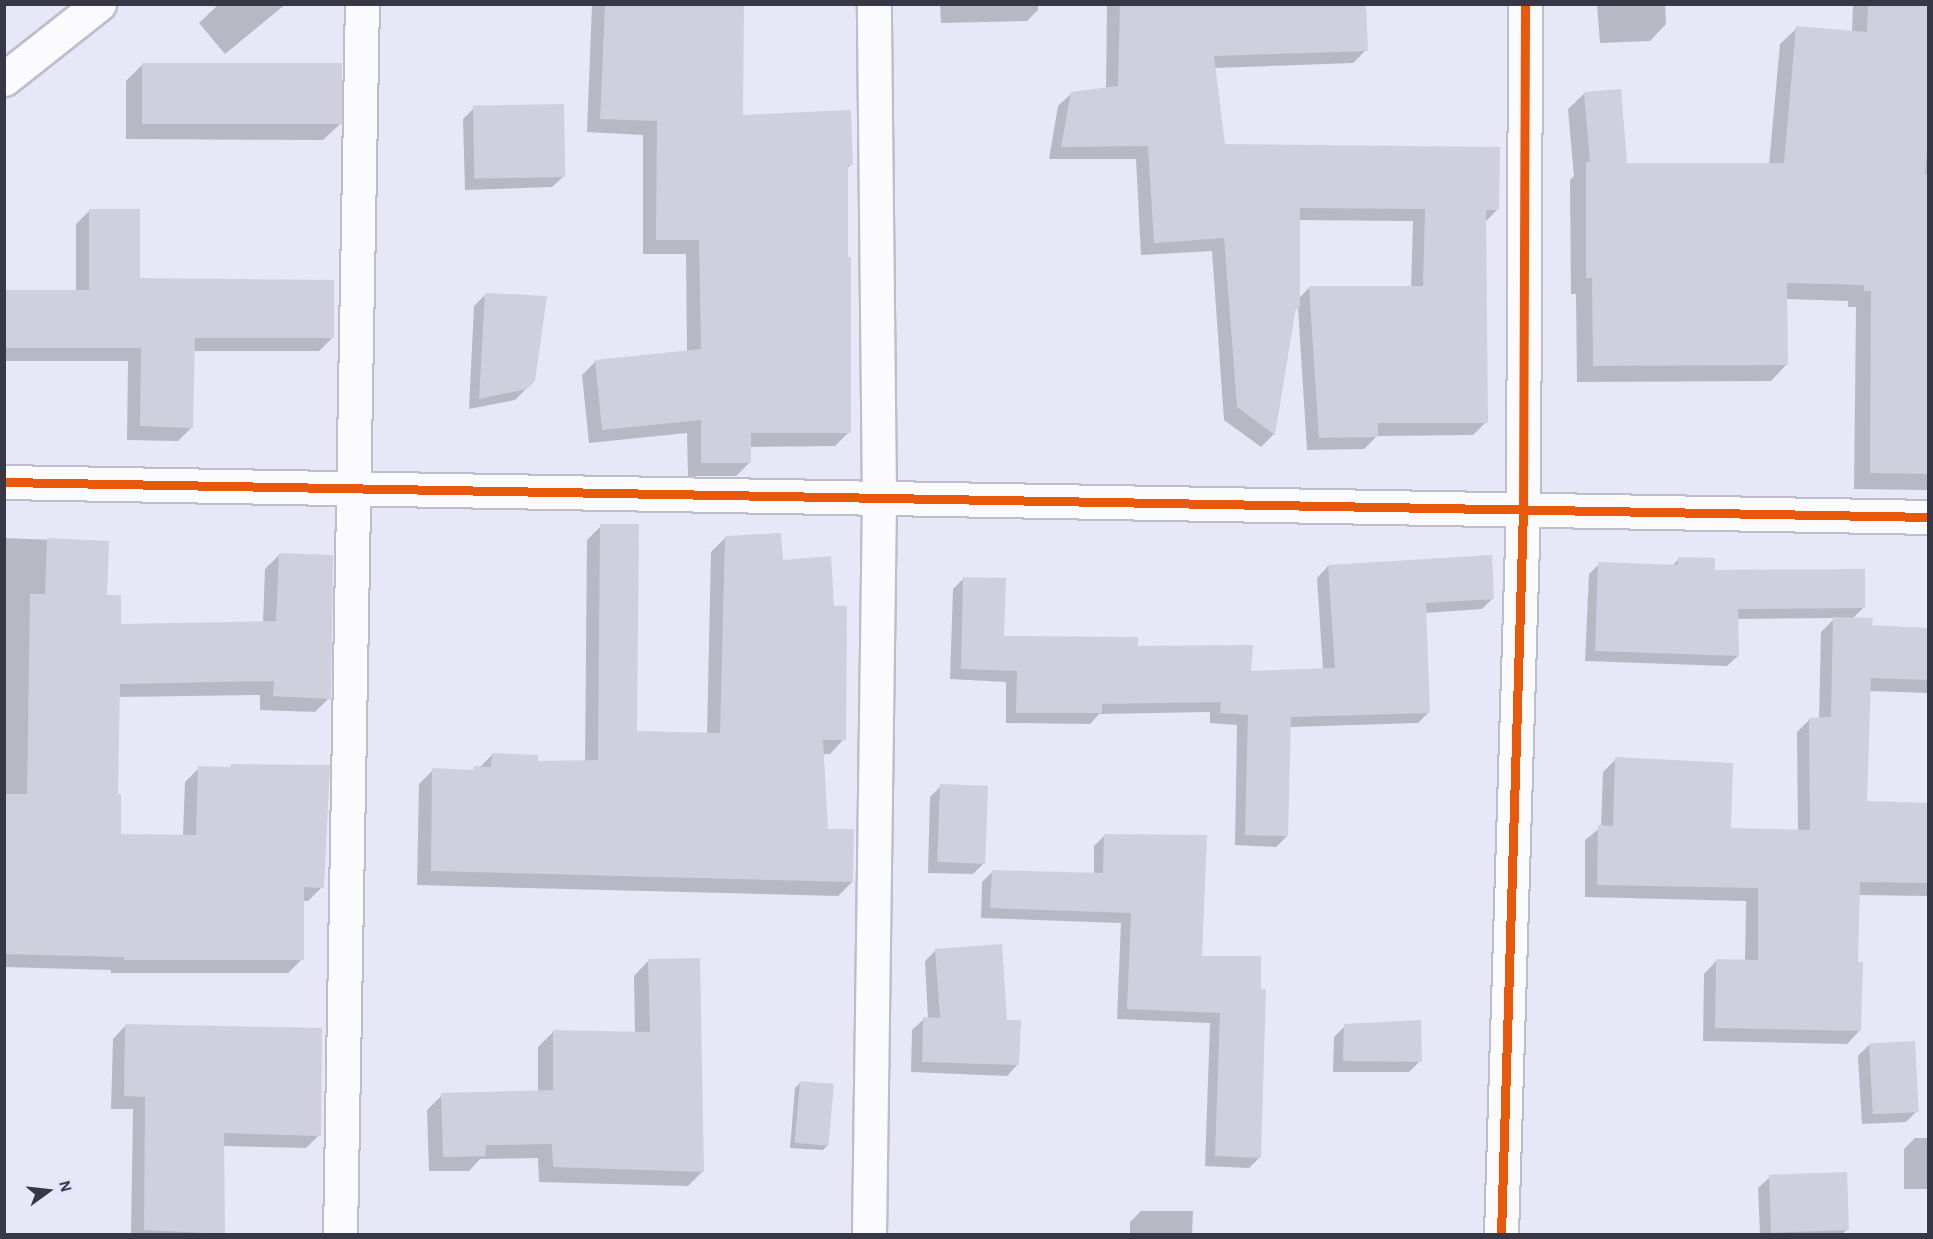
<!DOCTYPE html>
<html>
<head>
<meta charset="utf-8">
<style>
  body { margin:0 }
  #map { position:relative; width:1933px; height:1239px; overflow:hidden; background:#e6e7f7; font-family:"Alegreya Sans",sans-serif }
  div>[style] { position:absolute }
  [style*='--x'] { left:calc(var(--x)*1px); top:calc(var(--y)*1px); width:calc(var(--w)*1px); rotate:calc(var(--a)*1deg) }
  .shadow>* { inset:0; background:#0003 }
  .building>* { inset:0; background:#cfd0de; transform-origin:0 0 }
  .roads { filter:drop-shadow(2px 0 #bdbdcb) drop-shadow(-2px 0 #bdbdcb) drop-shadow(0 2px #bdbdcb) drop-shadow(0 -2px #bdbdcb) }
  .minor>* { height:33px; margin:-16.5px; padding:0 16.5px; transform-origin:16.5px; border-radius:16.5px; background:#fbfbfe }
  .tertiary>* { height:33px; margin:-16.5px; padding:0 16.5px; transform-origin:16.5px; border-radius:16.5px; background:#fbfbfe }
  .cycleway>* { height:9px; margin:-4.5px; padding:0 4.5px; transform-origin:4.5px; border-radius:4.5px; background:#e8590c }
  span { translate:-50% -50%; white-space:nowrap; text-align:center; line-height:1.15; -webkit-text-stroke:4.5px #dfe1fe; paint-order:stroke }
  .frame { position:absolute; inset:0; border:6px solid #373745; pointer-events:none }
  .north { position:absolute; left:18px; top:1161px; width:60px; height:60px; -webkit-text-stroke:4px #dfe1fe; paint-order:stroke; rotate:75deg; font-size:16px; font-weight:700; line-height:24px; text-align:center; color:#373745 }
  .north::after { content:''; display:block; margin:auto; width:21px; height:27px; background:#373745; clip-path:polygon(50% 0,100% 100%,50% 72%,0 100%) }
</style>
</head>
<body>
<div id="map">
  <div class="shadow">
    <i style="clip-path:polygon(219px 4px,286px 4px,225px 54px,199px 23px)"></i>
    <i style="clip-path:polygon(592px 4px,743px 4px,742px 117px,852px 164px,846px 169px,849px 432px,835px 446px,750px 447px,750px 462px,736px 476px,688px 476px,687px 433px,589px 443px,582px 375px,596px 361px,687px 352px,686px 254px,643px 254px,643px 135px,587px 132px)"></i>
    <i style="clip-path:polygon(940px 4px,1038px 4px,1038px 10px,1027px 21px,941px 23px)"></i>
    <i style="clip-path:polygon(evenodd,1107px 4px,1365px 4px,1366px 50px,1353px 63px,1214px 68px,1224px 146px,1498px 209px,1485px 222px,1486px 422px,1473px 435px,1377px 436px,1364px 449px,1307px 450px,1298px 307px,1293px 311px,1274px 434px,1261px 447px,1224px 420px,1212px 251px,1141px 255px,1136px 159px,1049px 159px,1058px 106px,1072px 93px,1106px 89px,1107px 4px,1299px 220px,1413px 221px,1411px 288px,1310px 287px,1298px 299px,1299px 220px)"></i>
    <i style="clip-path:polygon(1597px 4px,1665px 4px,1666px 24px,1650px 41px,1600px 43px)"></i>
    <i style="clip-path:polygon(1853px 4px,1928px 4px,1928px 490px,1854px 489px,1856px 307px,1848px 307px,1848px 301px,1786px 299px,1787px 364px,1771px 381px,1577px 382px,1576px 294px,1571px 294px,1570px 180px,1574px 176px,1568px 109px,1585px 93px,1626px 164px,1769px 165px,1780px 44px,1797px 28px,1852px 32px)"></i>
    <i style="clip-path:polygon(142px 65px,340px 124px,323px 140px,126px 139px,126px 81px)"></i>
    <i style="clip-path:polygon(474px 108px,564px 176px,552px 187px,465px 190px,463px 119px)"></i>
    <i style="clip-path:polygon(89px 211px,138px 280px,333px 337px,319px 351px,194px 351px,192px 427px,178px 441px,127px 440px,128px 361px,4px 361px,4px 292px,76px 292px,76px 224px)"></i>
    <i style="clip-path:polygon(485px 295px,534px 381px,515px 400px,469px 409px,474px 306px)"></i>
    <i style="clip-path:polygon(601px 526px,635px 733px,707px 735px,711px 552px,726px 537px,782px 562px,844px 739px,830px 754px,822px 754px,827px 830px,852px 882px,838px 896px,417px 885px,419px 784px,433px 770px,471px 771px,479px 768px,492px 755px,536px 762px,585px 762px,587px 540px)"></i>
    <i style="clip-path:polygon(4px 538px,107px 542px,105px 597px,119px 625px,263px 623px,265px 569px,279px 555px,329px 698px,315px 712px,260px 710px,260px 695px,118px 697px,116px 796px,120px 835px,183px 836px,185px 782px,199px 768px,228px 769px,232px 765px,322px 887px,308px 901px,302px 901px,302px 959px,288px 973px,111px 973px,111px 970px,4px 967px)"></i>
    <i style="clip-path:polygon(1679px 559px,1714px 571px,1864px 607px,1852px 619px,1871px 627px,1928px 629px,1928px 693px,1869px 691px,1866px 802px,1928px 804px,1928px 896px,1858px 895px,1857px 964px,1860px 1030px,1847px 1044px,1703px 1041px,1704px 974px,1717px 960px,1745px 961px,1746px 901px,1585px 897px,1585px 840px,1601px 827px,1603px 772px,1616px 759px,1729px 830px,1798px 831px,1797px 732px,1810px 719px,1819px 719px,1821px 632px,1835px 618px,1737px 619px,1738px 656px,1727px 666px,1585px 661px,1589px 574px,1599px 564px,1671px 567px)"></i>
    <i style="clip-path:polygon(1328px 566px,1493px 598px,1482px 609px,1425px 613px,1429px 712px,1418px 723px,1290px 727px,1287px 836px,1276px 847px,1235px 845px,1237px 725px,1210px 723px,1210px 712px,1099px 714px,1090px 724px,1006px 723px,1006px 682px,950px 679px,953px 589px,964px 578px,1003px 637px,1136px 648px,1249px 672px,1323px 670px,1317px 578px)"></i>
    <i style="clip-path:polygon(941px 786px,984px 863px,973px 874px,928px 873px,930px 797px)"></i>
    <i style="clip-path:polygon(1105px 835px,1201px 957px,1260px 958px,1260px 1157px,1249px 1168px,1205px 1166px,1210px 1023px,1117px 1019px,1121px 923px,981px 918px,982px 882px,993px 871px,1094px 875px,1094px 846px)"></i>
    <i style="clip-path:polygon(936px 950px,1006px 1021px,1018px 1064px,1007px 1076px,911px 1072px,912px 1030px,924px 1019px,928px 1019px,925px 961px)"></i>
    <i style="clip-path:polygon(649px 960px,703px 1171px,688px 1186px,539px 1182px,538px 1158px,480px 1159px,469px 1171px,429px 1171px,427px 1110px,442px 1095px,538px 1092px,538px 1047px,553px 1032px,635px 1033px,634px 976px)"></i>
    <i style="clip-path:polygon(126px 1025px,319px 1135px,306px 1148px,223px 1146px,224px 1234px,131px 1234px,133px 1109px,111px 1109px,113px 1039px)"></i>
    <i style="clip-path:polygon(1345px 1026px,1420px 1061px,1409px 1072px,1333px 1072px,1334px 1037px)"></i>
    <i style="clip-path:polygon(1869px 1045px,1917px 1111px,1906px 1122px,1862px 1124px,1858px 1056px)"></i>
    <i style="clip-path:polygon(800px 1083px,828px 1145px,823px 1150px,790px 1148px,795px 1088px)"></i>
    <i style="clip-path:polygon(1915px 1138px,1928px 1138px,1928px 1189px,1904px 1189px,1904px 1149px)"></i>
    <i style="clip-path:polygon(1770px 1177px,1848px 1229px,1842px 1234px,1760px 1234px,1758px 1188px)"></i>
    <i style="clip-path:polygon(1141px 1211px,1193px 1211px,1192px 1234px,1130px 1234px,1130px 1222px)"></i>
  </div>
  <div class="building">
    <i style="clip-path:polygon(605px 4px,744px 4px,743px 115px,851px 110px,853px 165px,848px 165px,848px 257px,851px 257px,851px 433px,751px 433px,751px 463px,701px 463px,701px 420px,602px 430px,595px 360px,701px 349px,699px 240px,656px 240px,657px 121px,600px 119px)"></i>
    <i style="clip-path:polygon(1120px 4px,1366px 4px,1368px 51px,1214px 56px,1225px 144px,1500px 147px,1499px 210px,1486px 210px,1488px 423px,1378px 423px,1378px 437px,1319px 438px,1309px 286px,1423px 286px,1425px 209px,1300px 208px,1300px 307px,1296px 307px,1275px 435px,1237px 407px,1224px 238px,1154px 243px,1148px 146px,1061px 147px,1071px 92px,1118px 86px)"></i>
    <i style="clip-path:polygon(1868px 4px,1929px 4px,1929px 130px,1925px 174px,1929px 174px,1929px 474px,1870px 473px,1871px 291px,1864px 291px,1864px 285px,1787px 283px,1788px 365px,1593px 366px,1592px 278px,1586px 278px,1586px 162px,1590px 162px,1584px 92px,1621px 89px,1627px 163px,1784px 163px,1796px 26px,1867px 32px)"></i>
    <i style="left:142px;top:63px;width:200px;height:61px"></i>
    <i style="left:564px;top:104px;width:73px;height:91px;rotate:89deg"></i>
    <i style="clip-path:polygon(89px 209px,140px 209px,140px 278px,334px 280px,334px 338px,195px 338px,193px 428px,140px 426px,141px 348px,4px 348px,4px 290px,89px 290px)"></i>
    <i style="clip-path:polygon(485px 293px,547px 296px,535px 381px,527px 389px,479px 399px)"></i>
    <i style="clip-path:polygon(600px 524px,639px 524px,637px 731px,720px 733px,725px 536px,781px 533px,783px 560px,831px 556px,834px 606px,847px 606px,846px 740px,823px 740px,828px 829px,854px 829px,853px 882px,431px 871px,432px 768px,473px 770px,474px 766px,491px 767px,492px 753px,538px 755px,538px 761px,598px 760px)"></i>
    <i style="clip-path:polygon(47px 538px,109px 541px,107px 595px,121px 595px,121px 624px,276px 621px,279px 553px,333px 555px,331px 699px,273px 696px,274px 681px,120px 684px,118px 794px,121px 794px,121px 834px,196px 835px,198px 766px,231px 767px,231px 764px,330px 765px,324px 888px,304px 887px,304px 960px,124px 960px,124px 957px,4px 954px,4px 794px,27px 794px,30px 594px,45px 594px)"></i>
    <i style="clip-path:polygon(1492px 555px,1494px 599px,1426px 603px,1430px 713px,1291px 717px,1288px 836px,1245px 835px,1248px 715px,1220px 713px,1221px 702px,1102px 704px,1102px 713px,1016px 713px,1017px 671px,961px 669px,963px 577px,1006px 578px,1004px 636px,1138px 637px,1138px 646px,1253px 645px,1251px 671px,1335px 668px,1328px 565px)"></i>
    <i style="clip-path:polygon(1678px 557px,1715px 558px,1715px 570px,1865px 569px,1865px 608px,1738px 609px,1739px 656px,1595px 651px,1598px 562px,1678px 565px)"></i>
    <i style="clip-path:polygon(1833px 617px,1873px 618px,1872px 625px,1929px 628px,1929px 680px,1871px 678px,1867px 801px,1929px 803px,1929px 883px,1860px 882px,1858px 962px,1863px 962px,1861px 1031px,1715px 1028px,1716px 959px,1758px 960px,1758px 888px,1597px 885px,1598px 825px,1613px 826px,1615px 757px,1733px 763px,1731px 828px,1810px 830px,1809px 718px,1831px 717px)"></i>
    <i style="left:940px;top:784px;width:48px;height:78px;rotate:2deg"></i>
    <i style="clip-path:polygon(1104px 834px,1207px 835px,1202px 956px,1261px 956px,1261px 989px,1266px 989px,1261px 1158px,1215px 1156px,1220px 1013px,1127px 1009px,1131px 913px,990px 908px,992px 870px,1103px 873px)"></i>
    <i style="clip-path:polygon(1002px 944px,1007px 1020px,1021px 1020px,1019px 1065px,922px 1062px,923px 1017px,940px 1018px,935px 949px)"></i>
    <i style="clip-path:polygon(700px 958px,704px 1172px,553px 1167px,552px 1144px,486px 1145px,485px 1156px,443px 1157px,441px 1093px,553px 1090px,553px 1030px,650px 1032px,648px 959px)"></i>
    <i style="clip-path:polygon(1421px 1020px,1422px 1062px,1343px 1061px,1344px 1024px)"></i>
    <i style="clip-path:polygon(125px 1024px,322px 1028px,321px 1136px,224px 1133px,225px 1234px,144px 1230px,145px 1097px,124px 1096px)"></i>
    <i style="left:1915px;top:1041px;width:71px;height:46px;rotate:87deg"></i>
    <i style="left:800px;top:1081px;width:34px;height:62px;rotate:5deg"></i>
    <i style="left:1847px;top:1172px;width:58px;height:78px;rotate:88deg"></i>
  </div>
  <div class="roads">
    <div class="minor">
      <i style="--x:340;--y:1234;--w:1230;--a:-88.98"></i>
      <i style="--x:869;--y:1234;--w:736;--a:-89.22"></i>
      <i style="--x:879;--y:498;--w:494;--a:-90.6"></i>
      <i style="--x:1501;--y:1234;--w:724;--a:-88.26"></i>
      <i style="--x:1523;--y:510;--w:506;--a:-89.77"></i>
    </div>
    <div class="tertiary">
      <i style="--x:4;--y:79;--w:121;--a:-38.3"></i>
      <i style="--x:4;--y:482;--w:1924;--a:1.04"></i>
    </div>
  </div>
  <div class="cycleway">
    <i style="--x:4;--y:482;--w:1924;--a:1.04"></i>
    <i style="--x:1501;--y:1234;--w:724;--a:-88.26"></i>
    <i style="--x:1523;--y:510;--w:506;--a:-89.77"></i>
  </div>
  <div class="frame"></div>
  <div class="north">N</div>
</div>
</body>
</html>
